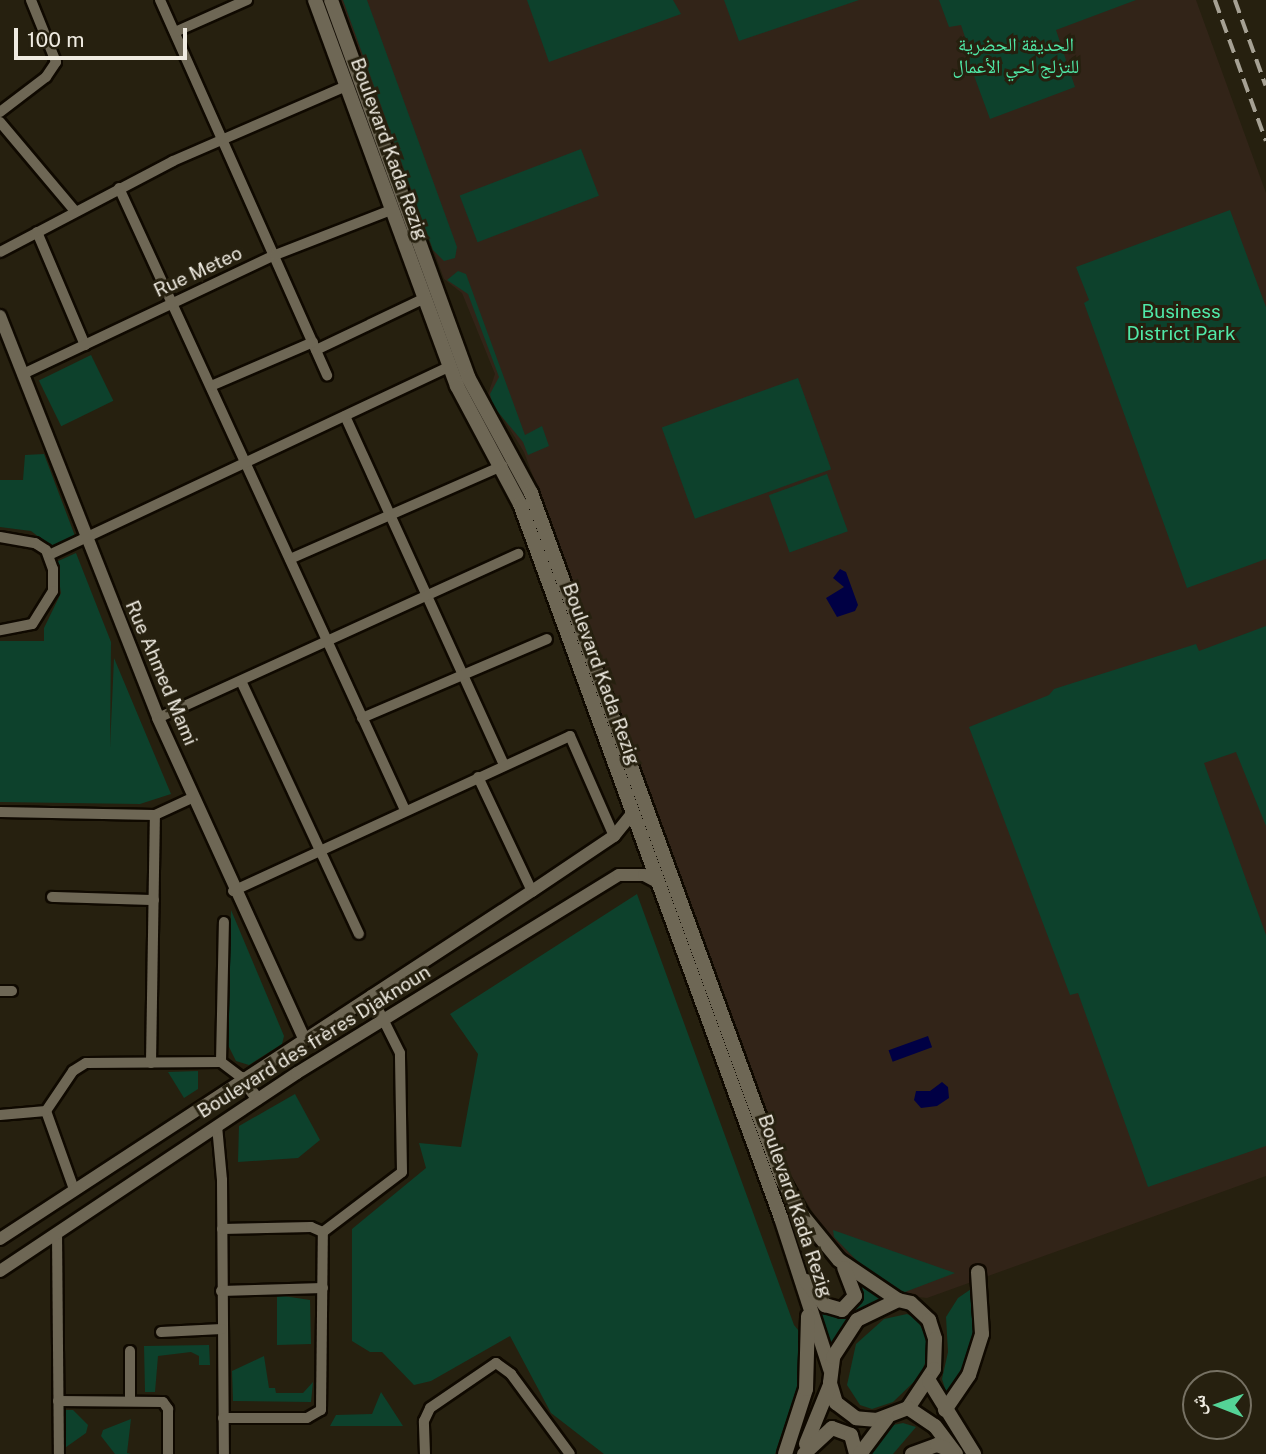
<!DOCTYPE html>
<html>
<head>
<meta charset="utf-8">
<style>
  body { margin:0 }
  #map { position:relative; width:1266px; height:1454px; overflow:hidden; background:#26200f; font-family:"Public Sans","Noto Naskh Arabic",sans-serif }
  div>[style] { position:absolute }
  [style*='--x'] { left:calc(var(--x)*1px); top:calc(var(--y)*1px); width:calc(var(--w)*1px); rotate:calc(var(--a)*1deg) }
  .commercial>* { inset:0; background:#322418 }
  .green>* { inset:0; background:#0d412c; transform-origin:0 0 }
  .water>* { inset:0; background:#004; transform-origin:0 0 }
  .roads { filter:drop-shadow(2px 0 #0f0900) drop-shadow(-2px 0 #0f0900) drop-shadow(0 2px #0f0900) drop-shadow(0 -2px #0f0900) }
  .minor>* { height:10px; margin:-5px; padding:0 5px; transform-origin:5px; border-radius:5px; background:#6e6755 }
  .tertiary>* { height:12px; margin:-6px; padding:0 6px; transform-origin:6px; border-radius:6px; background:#6e6755 }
  .secondary>* { height:14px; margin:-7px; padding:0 7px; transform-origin:7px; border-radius:7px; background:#6e6755 }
  .rail>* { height:3.5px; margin-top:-1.75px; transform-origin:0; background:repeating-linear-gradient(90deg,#a6a194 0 14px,transparent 0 21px) }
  span { translate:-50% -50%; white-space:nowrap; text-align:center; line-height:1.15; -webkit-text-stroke:6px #26200f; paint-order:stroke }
  .park-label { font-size:19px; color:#50e9a8 }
  .street-label { font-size:19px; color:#efebe1 }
  .north { position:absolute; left:1182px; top:1370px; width:70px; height:70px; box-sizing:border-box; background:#26200f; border:2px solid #767163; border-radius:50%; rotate:271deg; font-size:19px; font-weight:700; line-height:28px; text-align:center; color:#efebe1 }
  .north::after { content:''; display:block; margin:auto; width:24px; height:32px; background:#54d396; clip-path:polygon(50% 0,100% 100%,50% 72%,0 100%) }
  .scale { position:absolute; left:14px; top:28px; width:173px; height:32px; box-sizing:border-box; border:4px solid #efebe1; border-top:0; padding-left:9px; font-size:21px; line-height:24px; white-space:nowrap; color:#efebe1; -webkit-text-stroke:5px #26200f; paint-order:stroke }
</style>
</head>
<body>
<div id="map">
  <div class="commercial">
    <i style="clip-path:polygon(341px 0,1196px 0,1266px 193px,1266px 1176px,927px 1298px,900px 1295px,873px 1279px,826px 1234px,792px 1178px,524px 452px,488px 394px,495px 374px,462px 293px,444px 279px)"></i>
  </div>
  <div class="green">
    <i style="clip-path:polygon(343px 0,367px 0,457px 247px,455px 258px,444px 261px,433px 250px)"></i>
    <i style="clip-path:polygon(527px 0,673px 0,681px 14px,549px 62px)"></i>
    <i style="clip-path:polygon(724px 0,859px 0,739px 41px)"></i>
    <i style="clip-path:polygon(939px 0,1136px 0,1056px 30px,1075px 87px,990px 119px,966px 54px,970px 52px,961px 25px,949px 27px)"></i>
    <i style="left:581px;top:149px;width:50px;height:130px;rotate:69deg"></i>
    <i style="clip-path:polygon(1230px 210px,1266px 307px,1266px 559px,1187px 588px,1084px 303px,1089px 300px,1076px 267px)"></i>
    <i style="clip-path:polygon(458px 271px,466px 274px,525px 435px,542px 426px,549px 446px,528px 455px,523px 442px,493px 406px,490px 394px,499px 377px,468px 294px,447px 280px)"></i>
    <i style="left:91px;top:355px;width:51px;height:58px;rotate:64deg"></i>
    <i style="left:798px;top:378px;width:97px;height:145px;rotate:70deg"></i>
    <i style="clip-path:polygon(44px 454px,75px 536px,52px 547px,31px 531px,0 527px,0 480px,23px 480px,25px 455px)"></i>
    <i style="left:827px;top:474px;width:61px;height:62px;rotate:70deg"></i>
    <i style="clip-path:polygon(76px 553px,111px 642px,110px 748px,114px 658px,171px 794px,140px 804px,0 802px,0 641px,44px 641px,44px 628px,61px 593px,56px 562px)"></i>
    <i style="clip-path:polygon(1266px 626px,1266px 826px,1236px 752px,1204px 763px,1266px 935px,1266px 1146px,1148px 1187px,1078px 993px,1070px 995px,969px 727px,1049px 695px,1054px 689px,1196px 644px,1199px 651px)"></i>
    <i style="clip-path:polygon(637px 894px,794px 1325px,803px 1336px,798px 1385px,775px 1454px,604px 1454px,551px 1413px,510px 1336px,431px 1381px,414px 1385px,382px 1352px,370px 1352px,352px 1341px,352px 1229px,426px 1168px,419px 1143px,461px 1147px,478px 1054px,450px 1014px)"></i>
    <i style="clip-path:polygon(231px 910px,284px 1036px,282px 1044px,249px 1065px,236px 1061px,228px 1045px)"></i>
    <i style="clip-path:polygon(198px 1071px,198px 1089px,184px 1098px,168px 1072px)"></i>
    <i style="clip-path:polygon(295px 1094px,320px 1140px,298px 1158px,238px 1162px,239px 1126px)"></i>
    <i style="clip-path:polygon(833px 1230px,955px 1273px,905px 1292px,894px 1291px,864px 1268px,834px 1237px)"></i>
    <i style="clip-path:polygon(854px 1273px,889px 1300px,865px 1308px,849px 1321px,831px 1354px,815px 1301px,831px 1314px,850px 1314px,864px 1295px)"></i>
    <i style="clip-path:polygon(974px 1287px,980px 1309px,969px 1365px,947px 1395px,942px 1379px,948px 1352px,946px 1317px,958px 1298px)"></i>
    <i style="clip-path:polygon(277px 1295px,310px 1300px,311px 1344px,277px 1345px)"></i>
    <i style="clip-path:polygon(907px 1314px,917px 1319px,927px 1339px,927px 1358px,920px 1376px,893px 1402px,872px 1409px,860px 1405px,847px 1385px,856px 1344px,884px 1319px)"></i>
    <i style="clip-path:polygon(209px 1345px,210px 1365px,199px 1365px,199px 1356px,191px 1352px,158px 1356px,155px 1392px,145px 1392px,144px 1346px)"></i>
    <i style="clip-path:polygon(264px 1356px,269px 1388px,275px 1388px,276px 1393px,303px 1393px,313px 1382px,311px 1402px,233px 1401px,232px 1371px)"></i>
    <i style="clip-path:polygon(381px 1392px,403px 1426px,330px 1426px,336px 1415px,372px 1414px)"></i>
    <i style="clip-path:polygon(63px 1410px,73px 1410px,88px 1425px,86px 1433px,62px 1450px)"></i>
    <i style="clip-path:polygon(131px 1419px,127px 1453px,131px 1454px,115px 1454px,101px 1436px,103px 1430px)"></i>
    <i style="clip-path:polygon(903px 1423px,916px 1427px,893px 1454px,865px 1454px,888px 1426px)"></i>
  </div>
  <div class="water">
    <i style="clip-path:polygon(840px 569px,846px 572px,858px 605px,855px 611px,837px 617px,826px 598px,844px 587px,833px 578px)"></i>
    <i style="left:928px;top:1036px;width:12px;height:42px;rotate:70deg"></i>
    <i style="clip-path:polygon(942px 1082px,948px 1087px,949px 1098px,937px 1106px,921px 1108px,914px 1100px,916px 1091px,930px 1091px)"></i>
  </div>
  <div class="roads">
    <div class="minor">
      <i style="--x:160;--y:0;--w:411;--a:66"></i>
      <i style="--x:175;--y:32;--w:79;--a:-24"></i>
      <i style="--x:0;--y:112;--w:58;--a:-37.3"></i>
      <i style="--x:46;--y:77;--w:18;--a:-56"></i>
      <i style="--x:56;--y:62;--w:67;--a:-112"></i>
      <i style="--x:0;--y:122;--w:116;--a:49.9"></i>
      <i style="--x:119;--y:188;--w:685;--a:65.31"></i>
      <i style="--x:37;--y:232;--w:123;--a:67"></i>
      <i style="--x:0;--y:252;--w:195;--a:-27.7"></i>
      <i style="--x:173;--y:161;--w:189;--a:-23.4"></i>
      <i style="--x:316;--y:350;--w:119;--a:-25.5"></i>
      <i style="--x:23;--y:374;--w:279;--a:-25.3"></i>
      <i style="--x:275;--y:255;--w:124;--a:-21.2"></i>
      <i style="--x:211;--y:386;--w:111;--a:-23.3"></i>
      <i style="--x:345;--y:416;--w:384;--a:65.5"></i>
      <i style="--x:0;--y:537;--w:36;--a:10"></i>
      <i style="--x:35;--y:543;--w:13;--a:32"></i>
      <i style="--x:46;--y:550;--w:20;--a:70"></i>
      <i style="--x:53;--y:569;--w:22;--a:90"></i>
      <i style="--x:53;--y:591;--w:39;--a:122"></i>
      <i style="--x:32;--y:624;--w:33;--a:169"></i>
      <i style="--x:49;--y:555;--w:442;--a:-25.2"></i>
      <i style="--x:290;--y:559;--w:232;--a:-23.7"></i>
      <i style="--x:241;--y:681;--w:279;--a:65"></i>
      <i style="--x:158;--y:718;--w:396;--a:-24.5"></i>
      <i style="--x:362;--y:718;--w:201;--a:-23.1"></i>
      <i style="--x:478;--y:777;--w:126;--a:64.7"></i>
      <i style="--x:0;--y:812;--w:155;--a:1.1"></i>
      <i style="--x:155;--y:815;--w:43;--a:-24.8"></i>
      <i style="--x:233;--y:891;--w:371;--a:-24.7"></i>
      <i style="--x:570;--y:736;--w:109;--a:66.3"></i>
      <i style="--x:52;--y:897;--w:102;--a:1.7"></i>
      <i style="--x:0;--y:991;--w:12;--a:0"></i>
      <i style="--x:221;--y:1062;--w:140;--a:-88.8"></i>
      <i style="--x:151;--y:1063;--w:248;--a:-89.1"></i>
      <i style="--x:46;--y:1111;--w:83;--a:70.3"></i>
      <i style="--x:0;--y:1115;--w:46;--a:-5"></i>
      <i style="--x:46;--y:1111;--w:48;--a:-56"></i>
      <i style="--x:73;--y:1071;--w:15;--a:-32"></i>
      <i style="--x:86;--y:1063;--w:135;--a:-0.4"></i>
      <i style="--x:221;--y:1062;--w:26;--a:37"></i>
      <i style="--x:217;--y:1126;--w:54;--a:84.7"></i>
      <i style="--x:222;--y:1180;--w:274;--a:89.6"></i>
      <i style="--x:222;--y:1229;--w:89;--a:-1.3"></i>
      <i style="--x:311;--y:1227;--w:13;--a:23"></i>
      <i style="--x:323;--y:1232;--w:99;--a:-37.2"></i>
      <i style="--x:402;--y:1172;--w:119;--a:-91"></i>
      <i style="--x:400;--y:1053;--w:65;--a:-116.6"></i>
      <i style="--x:57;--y:1233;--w:221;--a:89.5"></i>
      <i style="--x:221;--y:1291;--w:102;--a:-1.7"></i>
      <i style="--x:161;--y:1332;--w:61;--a:-2.8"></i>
      <i style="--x:130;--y:1351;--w:49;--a:90"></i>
      <i style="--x:58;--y:1401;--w:105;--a:0.5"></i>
      <i style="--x:163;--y:1402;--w:9;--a:54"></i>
      <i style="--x:168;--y:1409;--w:45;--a:90"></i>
      <i style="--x:223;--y:1418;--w:84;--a:0"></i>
      <i style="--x:307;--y:1418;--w:16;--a:-30"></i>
      <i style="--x:321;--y:1410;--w:178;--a:-89.4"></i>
      <i style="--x:425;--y:1454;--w:33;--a:-92"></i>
      <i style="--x:424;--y:1421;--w:14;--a:-65"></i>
      <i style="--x:430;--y:1408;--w:80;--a:-34.3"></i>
      <i style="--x:496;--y:1363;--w:19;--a:36"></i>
      <i style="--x:511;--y:1374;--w:99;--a:53.6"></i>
    </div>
    <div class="tertiary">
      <i style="--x:0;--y:316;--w:432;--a:68.5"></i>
      <i style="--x:158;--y:718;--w:352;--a:65.5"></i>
      <i style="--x:242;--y:1078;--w:26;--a:54"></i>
      <i style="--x:0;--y:1239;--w:636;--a:-33.19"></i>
      <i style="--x:532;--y:891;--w:99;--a:-33.9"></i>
      <i style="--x:614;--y:836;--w:27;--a:-51"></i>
      <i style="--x:0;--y:1271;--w:357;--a:-33.7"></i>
      <i style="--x:297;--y:1073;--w:378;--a:-31.6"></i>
      <i style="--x:619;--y:875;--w:25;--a:0"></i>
      <i style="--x:644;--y:875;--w:15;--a:28"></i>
    </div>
    <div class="secondary">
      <i style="--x:315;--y:0;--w:411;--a:69.8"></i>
      <i style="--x:457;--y:386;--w:134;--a:61.9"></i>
      <i style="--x:520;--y:504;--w:760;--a:69.92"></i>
      <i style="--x:781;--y:1218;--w:159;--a:72"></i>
      <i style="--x:331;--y:0;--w:401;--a:70"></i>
      <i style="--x:468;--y:377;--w:132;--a:61.5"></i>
      <i style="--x:531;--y:493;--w:730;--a:69.9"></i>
      <i style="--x:782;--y:1179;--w:41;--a:60.9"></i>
      <i style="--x:802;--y:1215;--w:58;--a:50.6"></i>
      <i style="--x:839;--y:1260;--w:71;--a:34.1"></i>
      <i style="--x:806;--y:1281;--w:31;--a:52"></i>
      <i style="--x:825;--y:1305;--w:18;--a:16"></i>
      <i style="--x:842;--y:1310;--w:19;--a:-47"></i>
      <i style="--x:855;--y:1296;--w:30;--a:-111"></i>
      <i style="--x:898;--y:1300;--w:13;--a:13"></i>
      <i style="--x:911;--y:1303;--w:25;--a:43"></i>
      <i style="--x:929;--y:1320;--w:20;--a:72"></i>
      <i style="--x:935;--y:1339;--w:30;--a:92"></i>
      <i style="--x:934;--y:1369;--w:47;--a:123.7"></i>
      <i style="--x:908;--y:1408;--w:33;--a:159"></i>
      <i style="--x:877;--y:1420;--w:21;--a:-175"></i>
      <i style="--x:856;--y:1418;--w:25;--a:-143"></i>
      <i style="--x:836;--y:1403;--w:21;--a:-107"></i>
      <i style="--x:830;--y:1383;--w:26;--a:-83"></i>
      <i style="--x:833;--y:1357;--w:44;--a:-57"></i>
      <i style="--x:857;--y:1320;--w:46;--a:-26"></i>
      <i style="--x:929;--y:1381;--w:86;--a:58.3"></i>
      <i style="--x:908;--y:1408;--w:32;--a:34"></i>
      <i style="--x:935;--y:1426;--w:35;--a:53"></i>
      <i style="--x:945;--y:1410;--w:42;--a:-55.6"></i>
      <i style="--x:969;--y:1375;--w:43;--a:-72.4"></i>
      <i style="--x:982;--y:1334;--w:62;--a:-93.7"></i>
      <i style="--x:806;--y:1444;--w:64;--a:-67.9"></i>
      <i style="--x:785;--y:1454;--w:68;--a:-72.1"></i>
      <i style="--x:806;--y:1389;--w:73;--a:-88.4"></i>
      <i style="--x:804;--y:1454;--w:38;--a:-43"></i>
      <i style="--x:832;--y:1428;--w:20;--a:20"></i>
      <i style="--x:851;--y:1435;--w:20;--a:75"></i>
      <i style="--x:860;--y:1454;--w:45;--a:-53.1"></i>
      <i style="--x:912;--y:1454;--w:27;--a:-20"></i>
      <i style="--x:937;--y:1445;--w:17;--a:21"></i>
    </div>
  </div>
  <div class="rail">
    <i style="--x:1215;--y:0;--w:150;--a:70.1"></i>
    <i style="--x:1235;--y:0;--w:91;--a:70.2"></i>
  </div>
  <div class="park-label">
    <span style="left:1016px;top:56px">الحديقة الحضرية<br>للتزلج لحي الأعمال</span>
    <span style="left:1181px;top:323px">Business<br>District Park</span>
  </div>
  <div class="street-label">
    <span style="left:389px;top:149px;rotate:70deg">Boulevard Kada Rezig</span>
    <span style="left:198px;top:272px;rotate:-25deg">Rue Meteo</span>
    <span style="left:161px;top:673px;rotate:67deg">Rue Ahmed Mami</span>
    <span style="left:601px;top:674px;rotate:70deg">Boulevard Kada Rezig</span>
    <span style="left:314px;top:1042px;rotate:-32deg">Boulevard des frères Djaknoun</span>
    <span style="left:795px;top:1206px;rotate:71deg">Boulevard Kada Rezig</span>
  </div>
  <div class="north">ش</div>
  <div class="scale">100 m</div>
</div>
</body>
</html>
